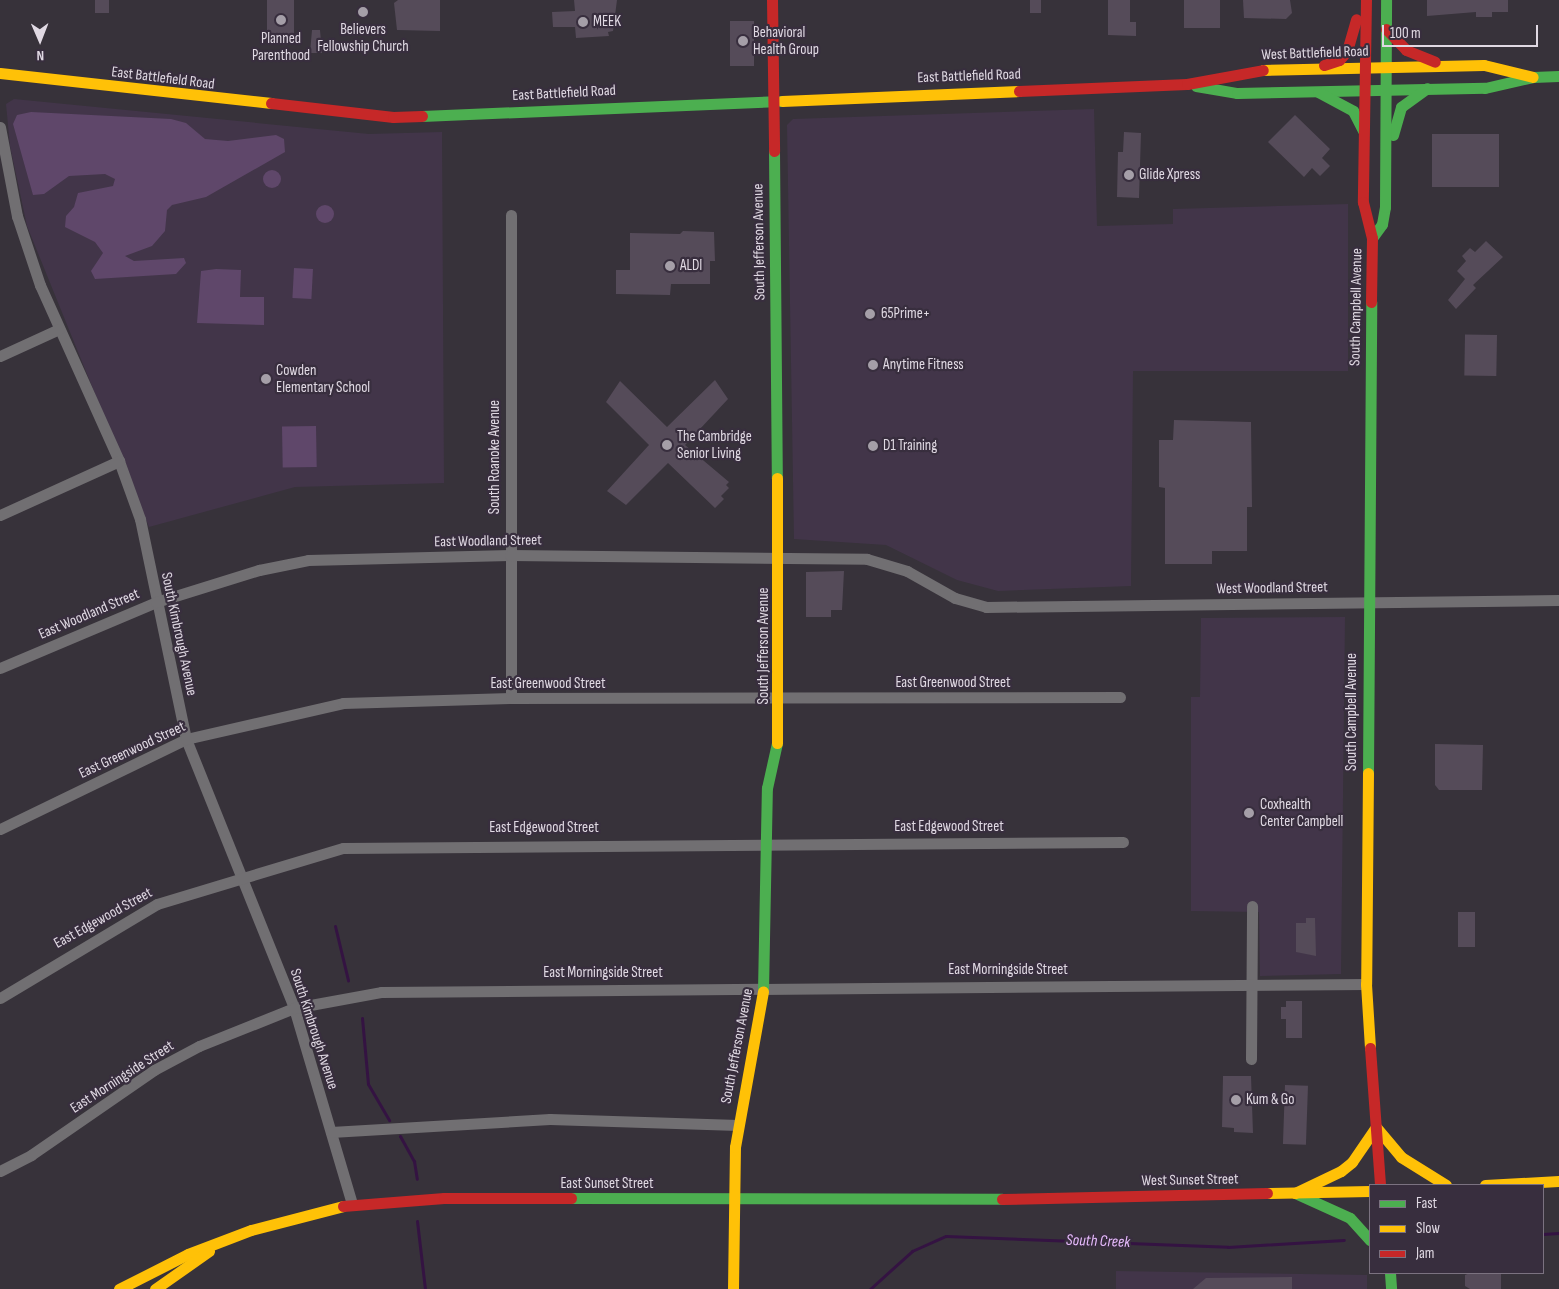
<!DOCTYPE html>
<html>
<head>
<meta charset="utf-8">
<style>
  body { margin:0 }
  #map { position:relative; width:1559px; height:1289px; overflow:hidden; background:#37323a; font-family:"Sofia Sans Condensed",sans-serif }
  div>[style] { position:absolute }
  [style*='--x'] { left:calc(var(--x)*1px); top:calc(var(--y)*1px); width:calc(var(--w)*1px); rotate:calc(var(--a)*1deg) }
  .built>* { inset:0; background:#423549 }
  .green>* { inset:0; background:#5f476a; transform-origin:0 0 }
  .round { border-radius:50% }
  .stream>* { height:3px; margin:-1.5px; padding:0 1.5px; transform-origin:1.5px; border-radius:1.5px; background:#341342 }
  .building>* { inset:0; background:#554b59; transform-origin:0 0 }
  .street>* { height:11px; margin:-5.5px; padding:0 5.5px; transform-origin:5.5px; border-radius:5.5px; background:#716f72 }
  .fast>* { height:11px; margin:-5.5px; padding:0 5.5px; transform-origin:5.5px; border-radius:5.5px; background:#4caf50 }
  .slow>* { height:11px; margin:-5.5px; padding:0 5.5px; transform-origin:5.5px; border-radius:5.5px; background:#ffc107 }
  .jam>* { height:11px; margin:-5.5px; padding:0 5.5px; transform-origin:5.5px; border-radius:5.5px; background:#c62828 }
  .dots>* { width:14px; height:14px; translate:-50% -50%; box-sizing:border-box; border:2px solid #382e3e; border-radius:50% }
  span { translate:-50% -50%; white-space:nowrap; text-align:center; line-height:1.15; -webkit-text-stroke:4.5px #382e3e; paint-order:stroke }
  .poi-label { font-size:15px; color:#e0d9e3 }
  .left { translate:0 -50%; text-align:left }
  .street-label { font-size:15px; color:#e0d9e3 }
  .water-label { font-size:16px; color:#e8bcfe; font-style:italic }
  .legend { position:absolute; left:1369px; top:1184px; width:175px; height:90px; box-sizing:border-box; background:#382e3e; border:1px solid #7b7280; margin:0; padding:6px 9px; list-style:none; font-size:15px; color:#e0d9e3 }
  .legend li { display:flex; align-items:center; gap:10px; height:25px }
  .legend b { width:25px; border:1px solid #7b7280 }
  .north { position:absolute; left:15px; top:15px; width:50px; height:50px; -webkit-text-stroke:4px #382e3e; paint-order:stroke; rotate:179deg; font-size:14px; font-weight:700; line-height:20px; text-align:center; color:#e0d9e3 }
  .north::after { content:''; display:block; margin:auto; width:18px; height:22px; background:#e0d9e3; clip-path:polygon(50% 0,100% 100%,50% 72%,0 100%) }
  .scale { position:absolute; left:1382px; top:25px; width:156px; height:22px; box-sizing:border-box; border:2px solid #e0d9e3; border-top:0; padding-left:6px; font-size:15px; line-height:18px; white-space:nowrap; color:#e0d9e3; -webkit-text-stroke:4px #382e3e; paint-order:stroke }
</style>
</head>
<body>
<div id="map">
  <div class="built">
    <i style="clip-path:polygon(14px 99px,369px 134px,442px 132px,444px 483px,295px 487px,149px 527px,27px 226px,10px 146px,6px 104px)"></i>
    <i style="clip-path:polygon(1094px 109px,1097px 226px,1173px 224px,1173px 209px,1348px 204px,1348px 371px,1133px 371px,1131px 586px,998px 591px,957px 580px,886px 545px,794px 539px,787px 125px,793px 119px)"></i>
    <i style="clip-path:polygon(1345px 617px,1341px 974px,1260px 976px,1259px 912px,1191px 911px,1191px 697px,1200px 697px,1201px 618px)"></i>
    <i style="clip-path:polygon(1116px 1271px,1367px 1275px,1367px 1289px,1116px 1289px)"></i>
  </div>
  <div class="green">
    <i style="clip-path:polygon(31px 112px,171px 119px,186px 123px,205px 139px,228px 141px,276px 135px,284px 139px,285px 152px,206px 197px,172px 205px,167px 210px,165px 231px,152px 246px,125px 256px,134px 261px,184px 258px,186px 263px,176px 274px,95px 279px,91px 271px,103px 253px,95px 242px,65px 227px,66px 216px,74px 207px,78px 193px,113px 186px,115px 179px,105px 174px,69px 176px,44px 194px,33px 195px,13px 124px,17px 115px)"></i>
    <i class="round" style="left:263px;top:170px;width:18px;height:18px"></i>
    <i class="round" style="left:316px;top:205px;width:18px;height:18px"></i>
    <i style="left:294px;top:268px;width:19px;height:30px;rotate:3deg"></i>
    <i style="clip-path:polygon(216px 269px,241px 270px,240px 297px,264px 297px,264px 325px,197px 323px,201px 271px)"></i>
    <i style="left:316px;top:426px;width:41px;height:34px;rotate:89deg"></i>
  </div>
  <div class="stream">
    <i style="--x:335;--y:926;--w:56;--a:76.5"></i>
    <i style="--x:362;--y:1018;--w:66;--a:84.8"></i>
    <i style="--x:368;--y:1084;--w:42;--a:59.7"></i>
    <i style="--x:400;--y:1136;--w:29;--a:61"></i>
    <i style="--x:414;--y:1161;--w:18;--a:81"></i>
    <i style="--x:417;--y:1221;--w:68;--a:83.3"></i>
    <i style="--x:1543;--y:1234;--w:16;--a:-4"></i>
    <i style="--x:870;--y:1289;--w:57;--a:-42.1"></i>
    <i style="--x:912;--y:1251;--w:37;--a:-24"></i>
    <i style="--x:946;--y:1236;--w:282;--a:2.2"></i>
    <i style="--x:1228;--y:1247;--w:116;--a:-3.5"></i>
  </div>
  <div class="building">
    <i style="left:95px;top:0;width:14px;height:13px"></i>
    <i style="left:267px;top:0;width:27px;height:40px"></i>
    <i style="clip-path:polygon(398px 0,440px 0,440px 31px,397px 30px,394px 3px)"></i>
    <i style="clip-path:polygon(574px 0,617px 0,613px 31px,608px 32px,609px 36px,576px 38px,575px 27px,553px 27px,552px 12px,575px 11px)"></i>
    <i style="left:1030px;top:0;width:11px;height:13px"></i>
    <i style="clip-path:polygon(1108px 0,1130px 0,1130px 22px,1136px 22px,1136px 36px,1108px 35px)"></i>
    <i style="left:1184px;top:0;width:36px;height:28px"></i>
    <i style="clip-path:polygon(1243px 0,1290px 0,1292px 13px,1286px 19px,1244px 18px)"></i>
    <i style="clip-path:polygon(1427px 0,1508px 0,1508px 12px,1492px 12px,1492px 17px,1476px 17px,1476px 12px,1427px 16px)"></i>
    <i style="left:730px;top:21px;width:24px;height:45px"></i>
    <i style="clip-path:polygon(312px 30px,320px 30px,322px 53px,310px 53px)"></i>
    <i style="clip-path:polygon(1295px 115px,1330px 149px,1322px 158px,1330px 166px,1320px 176px,1312px 168px,1304px 177px,1268px 142px)"></i>
    <i style="clip-path:polygon(1124px 132px,1141px 133px,1139px 198px,1117px 197px,1118px 152px,1123px 152px)"></i>
    <i style="left:1499px;top:134px;width:53px;height:67px;rotate:90deg"></i>
    <i style="clip-path:polygon(683px 231px,714px 232px,715px 261px,710px 261px,710px 284px,671px 284px,670px 295px,616px 294px,616px 270px,630px 270px,630px 233px,680px 234px)"></i>
    <i style="clip-path:polygon(1486px 241px,1503px 257px,1473px 285px,1476px 288px,1456px 309px,1448px 300px,1465px 279px,1457px 271px,1466px 261px,1462px 256px,1470px 248px,1475px 252px)"></i>
    <i style="left:1497px;top:335px;width:41px;height:32px;rotate:91deg"></i>
    <i style="clip-path:polygon(715px 380px,728px 399px,685px 445px,729px 482px,726px 485px,729px 488px,721px 496px,724px 499px,715px 508px,668px 463px,626px 505px,607px 491px,649px 445px,606px 402px,620px 381px,667px 427px)"></i>
    <i style="clip-path:polygon(1174px 420px,1251px 422px,1252px 507px,1247px 507px,1247px 551px,1212px 551px,1212px 564px,1165px 564px,1165px 488px,1159px 487px,1159px 440px,1173px 440px)"></i>
    <i style="clip-path:polygon(844px 571px,842px 610px,831px 610px,831px 617px,806px 617px,806px 572px)"></i>
    <i style="clip-path:polygon(1435px 744px,1483px 745px,1482px 790px,1439px 790px,1435px 785px)"></i>
    <i style="left:1475px;top:912px;width:35px;height:17px;rotate:90deg"></i>
    <i style="clip-path:polygon(1306px 918px,1315px 918px,1316px 956px,1296px 952px,1296px 923px,1306px 923px)"></i>
    <i style="clip-path:polygon(1286px 1001px,1302px 1001px,1302px 1038px,1286px 1038px,1286px 1019px,1281px 1019px,1281px 1007px,1286px 1007px)"></i>
    <i style="clip-path:polygon(1223px 1076px,1251px 1076px,1253px 1133px,1234px 1132px,1234px 1128px,1222px 1127px)"></i>
    <i style="left:1285px;top:1085px;width:23px;height:59px;rotate:2deg"></i>
    <i style="clip-path:polygon(1470px 1273px,1501px 1273px,1501px 1289px,1470px 1289px,1465px 1286px,1465px 1275px)"></i>
    <i style="clip-path:polygon(1292px 1277px,1292px 1289px,1193px 1289px,1206px 1278px)"></i>
  </div>
  <div class="street">
    <i style="--x:0;--y:127;--w:91;--a:79.2"></i>
    <i style="--x:17;--y:216;--w:73;--a:71.6"></i>
    <i style="--x:40;--y:285;--w:193;--a:65.8"></i>
    <i style="--x:119;--y:461;--w:62;--a:70.1"></i>
    <i style="--x:140;--y:519;--w:225;--a:78.2"></i>
    <i style="--x:186;--y:739;--w:290;--a:68.1"></i>
    <i style="--x:294;--y:1008;--w:204;--a:73.5"></i>
    <i style="--x:511;--y:215;--w:483;--a:90"></i>
    <i style="--x:0;--y:356;--w:65;--a:-24.6"></i>
    <i style="--x:0;--y:515;--w:131;--a:-24.4"></i>
    <i style="--x:0;--y:668;--w:169;--a:-22.9"></i>
    <i style="--x:156;--y:602;--w:108;--a:-17.3"></i>
    <i style="--x:259;--y:570;--w:50;--a:-11.5"></i>
    <i style="--x:308;--y:560;--w:202;--a:-1.4"></i>
    <i style="--x:510;--y:555;--w:357;--a:0.6"></i>
    <i style="--x:867;--y:559;--w:42;--a:16.7"></i>
    <i style="--x:907;--y:571;--w:55;--a:29.4"></i>
    <i style="--x:955;--y:598;--w:32;--a:16"></i>
    <i style="--x:986;--y:607;--w:573;--a:-0.7"></i>
    <i style="--x:0;--y:829;--w:207;--a:-25.8"></i>
    <i style="--x:186;--y:739;--w:161;--a:-12.9"></i>
    <i style="--x:343;--y:703;--w:168;--a:-1.7"></i>
    <i style="--x:511;--y:698;--w:609;--a:-0.09"></i>
    <i style="--x:0;--y:998;--w:183;--a:-30.9"></i>
    <i style="--x:157;--y:904;--w:194;--a:-16.8"></i>
    <i style="--x:343;--y:848;--w:780;--a:-0.44"></i>
    <i style="--x:1251;--y:1059;--w:153;--a:-89.6"></i>
    <i style="--x:331;--y:1132;--w:219;--a:-3.4"></i>
    <i style="--x:550;--y:1119;--w:188;--a:1.8"></i>
    <i style="--x:0;--y:1171;--w:35;--a:-27"></i>
    <i style="--x:31;--y:1155;--w:150;--a:-34.6"></i>
    <i style="--x:154;--y:1070;--w:51;--a:-28.1"></i>
    <i style="--x:199;--y:1046;--w:102;--a:-21.8"></i>
    <i style="--x:294;--y:1008;--w:88;--a:-10.4"></i>
    <i style="--x:381;--y:992;--w:985;--a:-0.47"></i>
  </div>
  <div class="fast">
    <i style="--x:1196;--y:86;--w:42;--a:9.7"></i>
    <i style="--x:1237;--y:93;--w:248;--a:-1.2"></i>
    <i style="--x:1485;--y:88;--w:49;--a:-12.9"></i>
    <i style="--x:1533;--y:77;--w:26;--a:-2"></i>
    <i style="--x:1318;--y:92;--w:40;--a:28"></i>
    <i style="--x:1353;--y:111;--w:22;--a:63"></i>
    <i style="--x:422;--y:116;--w:360;--a:-2.4"></i>
    <i style="--x:1393;--y:135;--w:29;--a:-74"></i>
    <i style="--x:1401;--y:107;--w:32;--a:-36"></i>
    <i style="--x:774;--y:151;--w:327;--a:89.5"></i>
    <i style="--x:1372;--y:238;--w:17;--a:-54"></i>
    <i style="--x:1382;--y:224;--w:17;--a:-80"></i>
    <i style="--x:1385;--y:207;--w:207;--a:-89.7"></i>
    <i style="--x:1368;--y:773;--w:471;--a:-89.6"></i>
    <i style="--x:763;--y:991;--w:203;--a:-88.9"></i>
    <i style="--x:767;--y:788;--w:46;--a:-77.5"></i>
    <i style="--x:1295;--y:1193;--w:60;--a:24.4"></i>
    <i style="--x:1350;--y:1218;--w:30;--a:48"></i>
    <i style="--x:571;--y:1198;--w:431;--a:0.1"></i>
    <i style="--x:1390;--y:1273;--w:16;--a:86"></i>
  </div>
  <div class="slow">
    <i style="--x:1263;--y:70;--w:221;--a:-1.3"></i>
    <i style="--x:1484;--y:65;--w:50;--a:13.8"></i>
    <i style="--x:0;--y:73;--w:273;--a:6.3"></i>
    <i style="--x:782;--y:101;--w:237;--a:-2.4"></i>
    <i style="--x:777;--y:743;--w:265;--a:-90"></i>
    <i style="--x:1368;--y:773;--w:211;--a:90.5"></i>
    <i style="--x:1366;--y:984;--w:64;--a:86.4"></i>
    <i style="--x:1485;--y:1185;--w:74;--a:-3.1"></i>
    <i style="--x:1267;--y:1193;--w:103;--a:-1.1"></i>
    <i style="--x:1295;--y:1193;--w:51;--a:-25.6"></i>
    <i style="--x:1341;--y:1171;--w:14;--a:-39"></i>
    <i style="--x:1352;--y:1162;--w:42;--a:-55.6"></i>
    <i style="--x:1376;--y:1127;--w:39;--a:50"></i>
    <i style="--x:1401;--y:1157;--w:53;--a:31.9"></i>
    <i style="--x:119;--y:1289;--w:77;--a:-26.9"></i>
    <i style="--x:188;--y:1254;--w:67;--a:-20.9"></i>
    <i style="--x:251;--y:1230;--w:95;--a:-14.6"></i>
    <i style="--x:155;--y:1289;--w:66;--a:-35.1"></i>
    <i style="--x:733;--y:1289;--w:142;--a:-89.2"></i>
    <i style="--x:735;--y:1147;--w:158;--a:-79.8"></i>
  </div>
  <div class="jam">
    <i style="--x:772;--y:0;--w:151;--a:89.2"></i>
    <i style="--x:1366;--y:0;--w:202;--a:90.9"></i>
    <i style="--x:1363;--y:202;--w:37;--a:76"></i>
    <i style="--x:1372;--y:238;--w:64;--a:90.9"></i>
    <i style="--x:1386;--y:29;--w:29;--a:46"></i>
    <i style="--x:1406;--y:50;--w:31;--a:22"></i>
    <i style="--x:1324;--y:65;--w:16;--a:-18"></i>
    <i style="--x:1339;--y:60;--w:12;--a:-48"></i>
    <i style="--x:1347;--y:51;--w:33;--a:-74"></i>
    <i style="--x:1019;--y:91;--w:168;--a:-2.4"></i>
    <i style="--x:1187;--y:84;--w:77;--a:-10.4"></i>
    <i style="--x:271;--y:103;--w:123;--a:6.5"></i>
    <i style="--x:393;--y:117;--w:29;--a:-2"></i>
    <i style="--x:1370;--y:1048;--w:137;--a:85.8"></i>
    <i style="--x:1002;--y:1199;--w:265;--a:-1.3"></i>
    <i style="--x:343;--y:1206;--w:101;--a:-4.5"></i>
    <i style="--x:444;--y:1198;--w:127;--a:0"></i>
  </div>
  <div class="dots">
    <i style="left:363px;top:12px;background:#a59fa8"></i>
    <i style="left:281px;top:20px;background:#a59fa8"></i>
    <i style="left:583px;top:22px;background:#a59fa8"></i>
    <i style="left:743px;top:41px;background:#a59fa8"></i>
    <i style="left:1129px;top:175px;background:#a59fa8"></i>
    <i style="left:670px;top:266px;background:#a59fa8"></i>
    <i style="left:870px;top:314px;background:#a59fa8"></i>
    <i style="left:873px;top:365px;background:#a59fa8"></i>
    <i style="left:266px;top:379px;background:#a59fa8"></i>
    <i style="left:667px;top:445px;background:#a59fa8"></i>
    <i style="left:873px;top:446px;background:#a59fa8"></i>
    <i style="left:1249px;top:813px;background:#a59fa8"></i>
    <i style="left:1236px;top:1100px;background:#a59fa8"></i>
  </div>
  <div class="poi-label">
    <span class="left" style="left:593px;top:22px">MEEK</span>
    <span style="left:363px;top:38px">Believers<br>Fellowship Church</span>
    <span class="left" style="left:753px;top:41px">Behavioral<br>Health Group</span>
    <span style="left:281px;top:47px">Planned<br>Parenthood</span>
    <span class="left" style="left:1139px;top:175px">Glide Xpress</span>
    <span class="left" style="left:680px;top:266px">ALDI</span>
    <span class="left" style="left:881px;top:314px">65Prime+</span>
    <span class="left" style="left:883px;top:365px">Anytime Fitness</span>
    <span class="left" style="left:276px;top:379px">Cowden<br>Elementary School</span>
    <span class="left" style="left:677px;top:445px">The Cambridge<br>Senior Living</span>
    <span class="left" style="left:883px;top:446px">D1 Training</span>
    <span class="left" style="left:1260px;top:813px">Coxhealth<br>Center Campbell</span>
    <span class="left" style="left:1246px;top:1100px">Kum &amp; Go</span>
  </div>
  <div class="street-label">
    <span style="left:1315px;top:53px;rotate:-2deg">West Battlefield Road</span>
    <span style="left:969px;top:76px;rotate:-2deg">East Battlefield Road</span>
    <span style="left:163px;top:78px;rotate:7deg">East Battlefield Road</span>
    <span style="left:564px;top:93px;rotate:-3deg">East Battlefield Road</span>
    <span style="left:759px;top:242px;rotate:-91deg">South Jefferson Avenue</span>
    <span style="left:1356px;top:307px;rotate:-89deg">South Campbell Avenue</span>
    <span style="left:495px;top:457px;rotate:-90deg">South Roanoke Avenue</span>
    <span style="left:488px;top:541px;rotate:-1deg">East Woodland Street</span>
    <span style="left:1272px;top:588px;rotate:-1deg">West Woodland Street</span>
    <span style="left:89px;top:614px;rotate:-23deg">East Woodland Street</span>
    <span style="left:179px;top:634px;rotate:78deg">South Kimbrough Avenue</span>
    <span style="left:764px;top:646px;rotate:-90deg">South Jefferson Avenue</span>
    <span style="left:953px;top:683px">East Greenwood Street</span>
    <span style="left:548px;top:684px">East Greenwood Street</span>
    <span style="left:1352px;top:712px;rotate:-90deg">South Campbell Avenue</span>
    <span style="left:132px;top:750px;rotate:-25deg">East Greenwood Street</span>
    <span style="left:949px;top:827px">East Edgewood Street</span>
    <span style="left:544px;top:828px">East Edgewood Street</span>
    <span style="left:103px;top:918px;rotate:-29deg">East Edgewood Street</span>
    <span style="left:1008px;top:970px">East Morningside Street</span>
    <span style="left:603px;top:973px">East Morningside Street</span>
    <span style="left:314px;top:1029px;rotate:72deg">South Kimbrough Avenue</span>
    <span style="left:737px;top:1046px;rotate:-79deg">South Jefferson Avenue</span>
    <span style="left:122px;top:1077px;rotate:-33deg">East Morningside Street</span>
    <span style="left:1190px;top:1180px;rotate:-1deg">West Sunset Street</span>
    <span style="left:607px;top:1184px">East Sunset Street</span>
  </div>
  <div class="water-label">
    <span style="left:1098px;top:1242px;rotate:2deg">South Creek</span>
  </div>
  <ul class="legend">
  <li><b style="height:6px;background:#4caf50"></b>Fast</li>
  <li><b style="height:6px;background:#ffc107"></b>Slow</li>
  <li><b style="height:6px;background:#c62828"></b>Jam</li>
  </ul>
  <div class="north">N</div>
  <div class="scale">100 m</div>
</div>
</body>
</html>
